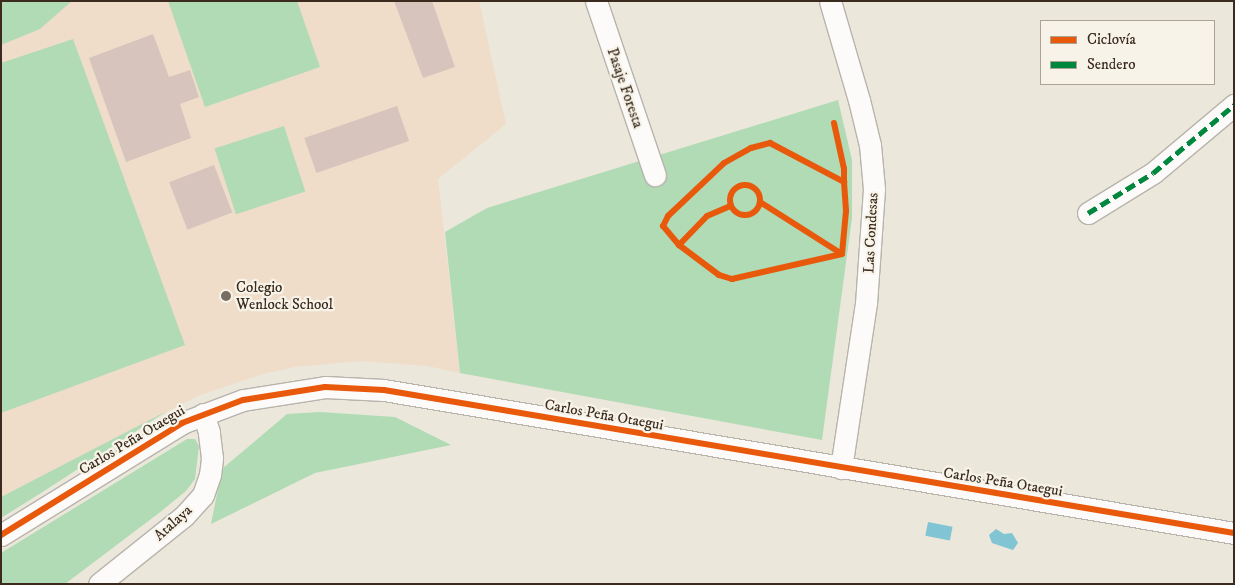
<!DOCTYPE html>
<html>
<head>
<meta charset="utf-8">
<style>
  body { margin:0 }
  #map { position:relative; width:1235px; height:585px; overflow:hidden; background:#ece7db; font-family:"IM FELL DW Pica",serif }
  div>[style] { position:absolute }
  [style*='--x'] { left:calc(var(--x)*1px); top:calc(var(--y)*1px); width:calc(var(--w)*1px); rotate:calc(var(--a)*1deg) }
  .built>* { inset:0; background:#efddca }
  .green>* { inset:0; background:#b0dbb4; transform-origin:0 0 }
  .water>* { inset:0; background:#81c4d4; transform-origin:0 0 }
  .building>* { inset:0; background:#d6c4bd; transform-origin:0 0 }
  .roads { filter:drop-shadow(1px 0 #b8b3ab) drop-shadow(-1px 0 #b8b3ab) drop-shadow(0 1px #b8b3ab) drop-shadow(0 -1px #b8b3ab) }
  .minor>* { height:21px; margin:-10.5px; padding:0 10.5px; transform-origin:10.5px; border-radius:10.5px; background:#fcfbfa }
  .quiet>* { height:5px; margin-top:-2.5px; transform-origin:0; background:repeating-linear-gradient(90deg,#00873e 0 10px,transparent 0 15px) }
  .cycleway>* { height:6px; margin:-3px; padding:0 3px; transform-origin:3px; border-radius:3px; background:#e8590c }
  .cycleway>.ring { margin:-3px; padding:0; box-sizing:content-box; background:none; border:6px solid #e8590c; border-radius:50% }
  .dots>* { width:14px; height:14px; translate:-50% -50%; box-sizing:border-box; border:2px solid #f7f3e8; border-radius:50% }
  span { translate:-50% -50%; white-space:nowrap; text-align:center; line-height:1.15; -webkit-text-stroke:4.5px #f7f3e8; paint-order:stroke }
  .street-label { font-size:15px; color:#3b2a1e }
  .poi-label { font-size:15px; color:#3b2a1e }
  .left { translate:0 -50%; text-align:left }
  .frame { position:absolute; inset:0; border:2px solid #3b2a1e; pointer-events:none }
  .legend { position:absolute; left:1040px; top:20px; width:175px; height:65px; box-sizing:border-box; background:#f7f3e8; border:1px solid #aca397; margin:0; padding:6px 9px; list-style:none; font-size:15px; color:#3b2a1e }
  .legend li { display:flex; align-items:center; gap:10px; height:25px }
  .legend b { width:25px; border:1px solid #aca397 }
</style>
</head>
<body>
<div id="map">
  <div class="built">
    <i style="clip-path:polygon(72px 1px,479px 1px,506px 124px,438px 179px,460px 373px,427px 366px,361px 361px,295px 367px,263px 374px,198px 396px,1px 497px,1px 45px,40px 28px)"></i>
  </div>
  <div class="green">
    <i style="clip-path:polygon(1px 1px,72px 1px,40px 29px,1px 45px)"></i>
    <i style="clip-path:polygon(168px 1px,297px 1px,320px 67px,205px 107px)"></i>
    <i style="clip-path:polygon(73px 39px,185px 345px,1px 413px,1px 63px)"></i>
    <i style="clip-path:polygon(838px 100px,852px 160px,852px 218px,822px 440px,460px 373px,445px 232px,487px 208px)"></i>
    <i style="left:284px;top:126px;width:69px;height:73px;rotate:72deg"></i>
    <i style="clip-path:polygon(167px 411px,41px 493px,1px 518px,1px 497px)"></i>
    <i style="clip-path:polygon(320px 412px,395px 417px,451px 445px,315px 473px,211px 524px,222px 469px,287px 414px)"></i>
    <i style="clip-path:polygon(187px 439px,195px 439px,199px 446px,195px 479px,186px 491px,159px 513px,65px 584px,1px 584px,1px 553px)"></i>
  </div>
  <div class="water">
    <i style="left:928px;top:522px;width:25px;height:14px;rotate:11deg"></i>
    <i style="clip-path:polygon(996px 529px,1004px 534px,1012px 533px,1018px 543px,1013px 550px,992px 543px,989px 535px)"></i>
  </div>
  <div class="building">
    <i style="clip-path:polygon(394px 1px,432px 1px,455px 67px,423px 78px)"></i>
    <i style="clip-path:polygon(153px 34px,169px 77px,190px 70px,199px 97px,180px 104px,191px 138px,126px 162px,89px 58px)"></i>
    <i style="left:397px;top:106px;width:37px;height:98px;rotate:71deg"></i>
    <i style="left:214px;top:165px;width:51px;height:48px;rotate:69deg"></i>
  </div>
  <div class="roads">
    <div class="minor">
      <i style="--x:596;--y:1;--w:184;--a:71.3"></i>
      <i style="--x:830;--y:1;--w:103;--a:73.7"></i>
      <i style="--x:859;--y:100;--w:46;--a:76.3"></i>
      <i style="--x:870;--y:145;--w:44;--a:84.8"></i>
      <i style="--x:874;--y:189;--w:114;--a:94"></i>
      <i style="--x:866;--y:303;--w:167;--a:98.6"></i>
      <i style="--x:1088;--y:213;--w:76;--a:-31.6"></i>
      <i style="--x:1153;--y:173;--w:106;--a:-40"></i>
      <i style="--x:1;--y:535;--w:213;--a:-31.7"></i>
      <i style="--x:182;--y:423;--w:65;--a:-20.7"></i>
      <i style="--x:243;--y:400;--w:83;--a:-9"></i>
      <i style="--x:325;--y:387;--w:59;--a:2.9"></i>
      <i style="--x:384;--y:390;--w:862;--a:9.55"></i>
      <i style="--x:99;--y:584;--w:109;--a:-38.7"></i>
      <i style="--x:184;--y:516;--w:28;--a:-48"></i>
      <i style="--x:203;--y:495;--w:21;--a:-71"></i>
      <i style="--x:210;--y:475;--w:17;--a:-83"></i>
      <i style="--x:212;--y:458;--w:26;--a:-97"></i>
      <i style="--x:209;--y:432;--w:19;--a:-108"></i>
    </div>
  </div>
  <div class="quiet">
    <i style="--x:1088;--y:213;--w:76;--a:-31.6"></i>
    <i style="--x:1153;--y:173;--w:106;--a:-40"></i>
  </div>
  <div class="cycleway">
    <i style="--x:834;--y:123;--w:47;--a:77.7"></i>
    <i style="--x:844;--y:169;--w:13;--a:90"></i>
    <i style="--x:844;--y:182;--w:29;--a:86"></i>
    <i style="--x:846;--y:211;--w:43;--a:95.3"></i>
    <i style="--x:842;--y:254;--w:113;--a:167.2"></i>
    <i style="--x:732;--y:279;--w:14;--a:-163"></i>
    <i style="--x:719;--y:275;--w:50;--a:-143.1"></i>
    <i style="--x:679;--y:245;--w:25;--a:-130"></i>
    <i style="--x:663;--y:226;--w:11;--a:-63"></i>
    <i style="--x:668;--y:216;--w:77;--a:-43.4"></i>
    <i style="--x:724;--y:163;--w:31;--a:-29"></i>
    <i style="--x:751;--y:148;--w:20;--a:-15"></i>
    <i style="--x:770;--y:143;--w:84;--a:27.8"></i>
    <i class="ring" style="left:730px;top:185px;width:24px;height:24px"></i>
    <i style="--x:760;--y:202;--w:97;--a:32.4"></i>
    <i style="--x:679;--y:245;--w:40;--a:-46"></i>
    <i style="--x:707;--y:216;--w:26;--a:-23"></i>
    <i style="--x:1;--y:535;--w:213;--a:-31.7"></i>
    <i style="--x:182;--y:423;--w:65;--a:-20.7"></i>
    <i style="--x:243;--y:400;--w:83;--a:-9"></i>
    <i style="--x:325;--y:387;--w:59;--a:2.9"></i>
    <i style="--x:384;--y:390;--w:862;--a:9.55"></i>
  </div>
  <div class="dots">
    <i style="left:226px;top:296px;background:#796c60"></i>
  </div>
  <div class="street-label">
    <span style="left:625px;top:88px;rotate:71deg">Pasaje Foresta</span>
    <span style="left:871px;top:233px;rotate:-87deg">Las Condesas</span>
    <span style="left:604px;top:415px;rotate:10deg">Carlos Peña Otaegui</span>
    <span style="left:132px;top:440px;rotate:-31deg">Carlos Peña Otaegui</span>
    <span style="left:1003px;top:482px;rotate:9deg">Carlos Peña Otaegui</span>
    <span style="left:173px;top:523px;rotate:-42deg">Atalaya</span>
  </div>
  <div class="poi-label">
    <span class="left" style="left:236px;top:296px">Colegio<br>Wenlock School</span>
  </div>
  <div class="frame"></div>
  <ul class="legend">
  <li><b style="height:6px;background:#e8590c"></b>Ciclovía</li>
  <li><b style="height:6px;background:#00873e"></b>Sendero</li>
  </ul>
</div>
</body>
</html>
